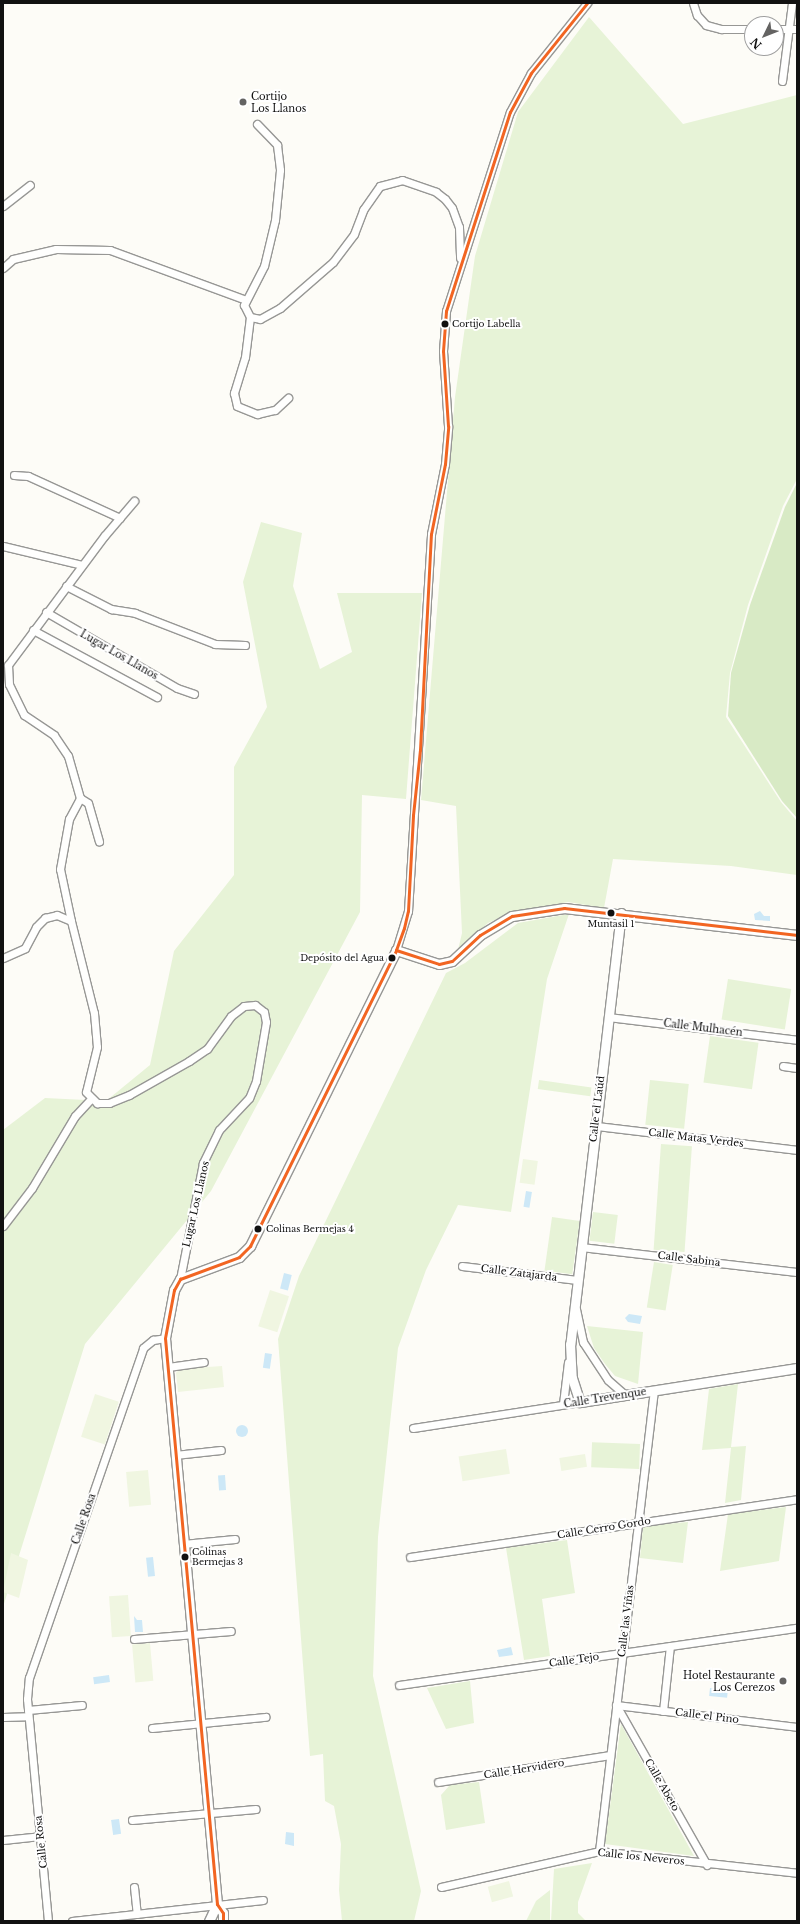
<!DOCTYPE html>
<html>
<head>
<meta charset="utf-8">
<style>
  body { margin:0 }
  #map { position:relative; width:800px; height:1924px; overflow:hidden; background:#fdfcf7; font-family:"Libre Baskerville",serif }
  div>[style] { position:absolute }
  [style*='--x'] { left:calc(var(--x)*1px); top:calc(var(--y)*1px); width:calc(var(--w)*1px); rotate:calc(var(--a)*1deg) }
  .green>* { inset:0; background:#e7f3d7; transform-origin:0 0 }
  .forest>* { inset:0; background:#d8eac5 }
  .pitch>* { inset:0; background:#f0f6e1; transform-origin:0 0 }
  .water>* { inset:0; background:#cde8f7; transform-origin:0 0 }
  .round { border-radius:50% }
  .roads { filter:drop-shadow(1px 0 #979795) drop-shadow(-1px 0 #979795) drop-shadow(0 1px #979795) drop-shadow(0 -1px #979795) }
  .minor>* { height:7px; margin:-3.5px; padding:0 3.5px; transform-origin:3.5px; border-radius:3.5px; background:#fffffe }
  .tertiary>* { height:9px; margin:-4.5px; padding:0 4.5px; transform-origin:4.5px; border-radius:4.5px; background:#fffffe }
  .bus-1>* { height:3px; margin:-1.5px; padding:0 1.5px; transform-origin:1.5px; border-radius:1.5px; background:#f26522 }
  .dots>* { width:11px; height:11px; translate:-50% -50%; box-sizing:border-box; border:2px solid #fff; border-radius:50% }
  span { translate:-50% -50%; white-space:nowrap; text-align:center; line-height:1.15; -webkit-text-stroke:4px #fff; paint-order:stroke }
  .bus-label { font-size:9px; color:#111 }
  .left { translate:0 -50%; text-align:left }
  .right { translate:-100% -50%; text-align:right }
  .poi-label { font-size:10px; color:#111 }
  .street-label { font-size:10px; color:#111 }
  .frame { position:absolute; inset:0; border:4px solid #111; pointer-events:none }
  .north { position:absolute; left:744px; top:16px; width:40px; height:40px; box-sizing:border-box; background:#fff; border:1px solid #a0a0a0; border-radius:50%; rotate:227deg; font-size:11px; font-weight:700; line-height:16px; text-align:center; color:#111 }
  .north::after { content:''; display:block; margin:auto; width:14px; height:18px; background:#646362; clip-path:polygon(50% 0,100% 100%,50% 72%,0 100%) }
</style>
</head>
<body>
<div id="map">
  <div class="green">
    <i style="clip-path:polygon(589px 17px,683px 124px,797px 95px,797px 479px,783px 506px,748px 605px,730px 673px,726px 717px,781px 802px,797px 821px,797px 875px,731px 866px,613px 859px,604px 908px,568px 902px,508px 914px,488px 923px,458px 950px,462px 933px,456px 806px,421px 800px,455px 397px,475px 256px,518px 112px)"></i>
    <i style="clip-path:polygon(261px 522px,302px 533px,293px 586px,320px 669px,352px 652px,337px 593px,422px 593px,406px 799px,362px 795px,360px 912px,211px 1191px,85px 1344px,3px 1607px,3px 1130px,45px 1098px,106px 1101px,150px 1065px,174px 951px,234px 875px,234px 767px,267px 707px,243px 582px)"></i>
    <i style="clip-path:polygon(569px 914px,547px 979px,511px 1212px,458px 1205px,426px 1270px,398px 1348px,378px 1537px,373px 1676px,421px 1891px,414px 1921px,342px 1921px,339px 1890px,341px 1844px,334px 1806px,325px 1801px,323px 1754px,310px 1756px,278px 1339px,299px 1276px,446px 973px,465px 963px,518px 923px)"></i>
    <i style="left:728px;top:979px;width:64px;height:41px;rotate:9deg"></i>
    <i style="left:710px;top:1036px;width:49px;height:47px;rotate:8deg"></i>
    <i style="left:539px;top:1080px;width:53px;height:9px;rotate:8deg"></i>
    <i style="left:650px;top:1080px;width:39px;height:45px;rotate:6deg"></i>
    <i style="left:661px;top:1144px;width:31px;height:106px;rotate:4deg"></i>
    <i style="left:593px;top:1212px;width:25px;height:29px;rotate:7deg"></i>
    <i style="left:552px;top:1217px;width:28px;height:54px;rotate:8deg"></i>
    <i style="left:654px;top:1262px;width:19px;height:46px;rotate:9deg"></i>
    <i style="clip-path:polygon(587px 1326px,643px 1332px,638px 1384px,615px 1376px,605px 1364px,594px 1348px)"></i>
    <i style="clip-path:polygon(738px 1384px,731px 1447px,746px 1446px,741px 1500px,725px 1503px,731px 1448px,702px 1450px,709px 1389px)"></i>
    <i style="left:640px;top:1444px;width:25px;height:48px;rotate:92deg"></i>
    <i style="clip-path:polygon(786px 1507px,779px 1561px,720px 1571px,728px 1514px)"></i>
    <i style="clip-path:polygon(688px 1522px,683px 1563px,640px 1558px,643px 1526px)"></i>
    <i style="clip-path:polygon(567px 1540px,575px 1593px,542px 1599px,550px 1656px,524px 1660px,506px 1548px)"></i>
    <i style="clip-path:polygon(470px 1681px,474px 1723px,446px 1729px,427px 1688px)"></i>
    <i style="clip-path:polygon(621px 1724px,694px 1856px,605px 1844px)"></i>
    <i style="clip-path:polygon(479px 1782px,485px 1823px,446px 1830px,441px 1795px,450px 1785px)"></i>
    <i style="clip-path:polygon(592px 1863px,578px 1902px,578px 1913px,586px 1921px,551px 1921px,554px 1869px)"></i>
    <i style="clip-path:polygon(550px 1890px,550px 1921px,526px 1921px,536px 1901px)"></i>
  </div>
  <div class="forest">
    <i style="clip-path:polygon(797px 483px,797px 818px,782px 801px,728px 716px,731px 673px,750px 605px,785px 507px)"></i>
  </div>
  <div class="pitch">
    <i style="left:523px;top:1159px;width:15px;height:24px;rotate:8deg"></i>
    <i style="left:270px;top:1290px;width:20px;height:38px;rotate:18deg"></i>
    <i style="clip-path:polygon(222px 1366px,224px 1387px,178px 1392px,176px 1373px,179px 1369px)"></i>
    <i style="left:95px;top:1394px;width:25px;height:45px;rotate:18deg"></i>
    <i style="left:506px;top:1449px;width:25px;height:48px;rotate:81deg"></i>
    <i style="left:585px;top:1454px;width:13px;height:26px;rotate:81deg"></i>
    <i style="left:148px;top:1470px;width:35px;height:22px;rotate:85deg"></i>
    <i style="clip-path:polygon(11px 1553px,28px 1560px,19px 1598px,3px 1592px)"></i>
    <i style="left:128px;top:1595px;width:41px;height:19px;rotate:86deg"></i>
    <i style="left:150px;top:1643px;width:38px;height:18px;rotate:85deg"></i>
    <i style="left:509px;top:1881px;width:16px;height:22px;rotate:75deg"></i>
  </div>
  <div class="water">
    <i style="clip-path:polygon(760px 911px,764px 916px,770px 916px,770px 921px,755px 920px,754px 914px)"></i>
    <i style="left:526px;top:1191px;width:6px;height:16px;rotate:9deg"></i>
    <i style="left:284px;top:1273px;width:8px;height:16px;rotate:14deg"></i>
    <i style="clip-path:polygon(629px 1314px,642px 1316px,640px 1324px,628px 1322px,625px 1318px)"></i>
    <i style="left:265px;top:1353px;width:7px;height:15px;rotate:8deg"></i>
    <i class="round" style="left:236px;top:1425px;width:12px;height:12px"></i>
    <i style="left:225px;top:1475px;width:15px;height:7px;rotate:86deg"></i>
    <i style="left:153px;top:1557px;width:19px;height:7px;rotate:84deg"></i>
    <i style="clip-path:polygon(134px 1616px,137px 1620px,142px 1620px,143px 1632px,135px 1632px)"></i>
    <i style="clip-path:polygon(511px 1647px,513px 1655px,499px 1657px,497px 1650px)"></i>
    <i style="left:109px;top:1675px;width:7px;height:16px;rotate:82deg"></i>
    <i style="left:710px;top:1688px;width:18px;height:8px;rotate:6deg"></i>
    <i style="left:119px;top:1819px;width:15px;height:8px;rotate:82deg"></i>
    <i style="clip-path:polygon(286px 1832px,294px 1833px,294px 1846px,285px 1844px)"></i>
  </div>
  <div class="roads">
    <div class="minor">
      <i style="--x:693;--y:3;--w:13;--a:72"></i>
      <i style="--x:697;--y:15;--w:13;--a:48"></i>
      <i style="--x:706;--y:25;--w:16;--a:15"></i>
      <i style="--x:721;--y:29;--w:31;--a:0"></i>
      <i style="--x:776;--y:29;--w:21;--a:0"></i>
      <i style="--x:782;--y:81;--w:79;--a:-82.7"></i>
      <i style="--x:257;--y:124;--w:29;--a:46"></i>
      <i style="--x:277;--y:145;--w:25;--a:83"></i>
      <i style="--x:280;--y:170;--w:50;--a:95.7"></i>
      <i style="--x:275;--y:220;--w:47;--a:103.4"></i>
      <i style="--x:264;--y:266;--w:44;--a:117.1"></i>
      <i style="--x:244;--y:305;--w:13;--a:63"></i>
      <i style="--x:250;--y:317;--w:10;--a:11"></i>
      <i style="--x:260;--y:319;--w:23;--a:-29"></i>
      <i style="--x:280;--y:308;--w:70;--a:-41"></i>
      <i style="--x:333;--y:262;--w:35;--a:-53"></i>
      <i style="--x:354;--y:234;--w:26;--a:-69"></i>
      <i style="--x:363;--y:210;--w:29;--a:-55"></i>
      <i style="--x:380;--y:186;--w:23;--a:-15"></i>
      <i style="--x:402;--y:180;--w:36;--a:19"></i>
      <i style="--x:436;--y:192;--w:11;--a:38"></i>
      <i style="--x:445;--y:199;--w:11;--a:52"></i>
      <i style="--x:452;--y:208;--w:20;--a:70"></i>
      <i style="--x:459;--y:227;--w:31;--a:88"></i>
      <i style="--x:3;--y:206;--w:34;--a:-38"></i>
      <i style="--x:3;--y:268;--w:13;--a:-42"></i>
      <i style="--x:13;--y:259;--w:44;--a:-13.1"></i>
      <i style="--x:56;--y:249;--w:54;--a:1.1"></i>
      <i style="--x:110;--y:250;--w:145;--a:20.2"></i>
      <i style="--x:250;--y:317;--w:40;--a:97.1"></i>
      <i style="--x:245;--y:357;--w:38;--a:107"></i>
      <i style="--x:234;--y:393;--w:13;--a:77"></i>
      <i style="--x:237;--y:406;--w:22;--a:22"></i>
      <i style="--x:257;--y:414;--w:18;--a:-13"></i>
      <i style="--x:275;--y:410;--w:18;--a:-43"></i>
      <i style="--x:14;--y:475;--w:14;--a:4"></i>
      <i style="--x:28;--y:476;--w:101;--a:24.5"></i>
      <i style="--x:3;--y:546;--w:81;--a:13.5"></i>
      <i style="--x:66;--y:586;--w:51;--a:27.1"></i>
      <i style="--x:111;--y:609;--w:24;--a:9"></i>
      <i style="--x:135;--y:613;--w:86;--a:21.2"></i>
      <i style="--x:215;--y:644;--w:30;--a:2"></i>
      <i style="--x:46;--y:612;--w:151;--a:30.1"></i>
      <i style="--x:177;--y:688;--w:18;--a:19"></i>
      <i style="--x:33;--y:630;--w:141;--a:28.4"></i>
      <i style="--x:80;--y:798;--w:9;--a:32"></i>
      <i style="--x:88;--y:803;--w:40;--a:74"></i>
      <i style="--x:71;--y:921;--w:53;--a:-101.9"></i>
      <i style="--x:60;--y:869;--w:51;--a:-79.8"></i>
      <i style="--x:69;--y:819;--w:24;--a:-62"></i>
      <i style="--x:80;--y:798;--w:44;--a:-105.9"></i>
      <i style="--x:68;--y:756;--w:25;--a:-124"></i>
      <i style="--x:54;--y:735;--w:36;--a:-146"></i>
      <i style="--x:24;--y:715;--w:34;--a:-116"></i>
      <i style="--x:9;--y:684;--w:19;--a:-93"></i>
      <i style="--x:8;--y:665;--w:162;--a:-53.3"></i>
      <i style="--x:105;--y:535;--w:45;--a:-49.5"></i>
      <i style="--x:396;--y:950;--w:41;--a:-72.9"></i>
      <i style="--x:408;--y:911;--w:378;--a:-86.5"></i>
      <i style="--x:431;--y:534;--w:71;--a:-78.7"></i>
      <i style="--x:445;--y:464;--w:38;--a:-85"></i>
      <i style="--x:448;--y:426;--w:75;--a:-93.8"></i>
      <i style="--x:443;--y:351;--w:40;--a:-85.7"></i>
      <i style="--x:446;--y:311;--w:209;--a:-72.2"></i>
      <i style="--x:510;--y:112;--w:44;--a:-61.7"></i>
      <i style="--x:531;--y:73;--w:90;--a:-51.3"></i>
      <i style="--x:3;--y:958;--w:24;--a:-24"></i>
      <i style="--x:25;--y:948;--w:24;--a:-62"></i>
      <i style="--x:36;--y:927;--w:13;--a:-45"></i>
      <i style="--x:45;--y:918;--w:12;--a:-14"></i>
      <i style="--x:57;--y:915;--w:15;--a:23"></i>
      <i style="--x:71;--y:921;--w:95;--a:76"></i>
      <i style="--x:94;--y:1013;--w:34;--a:85"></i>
      <i style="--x:97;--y:1047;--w:46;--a:103.7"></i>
      <i style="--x:86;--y:1092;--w:16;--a:45"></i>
      <i style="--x:97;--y:1103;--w:12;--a:0"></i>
      <i style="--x:109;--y:1103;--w:22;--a:-22"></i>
      <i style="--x:129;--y:1095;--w:69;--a:-29.5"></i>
      <i style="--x:189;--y:1061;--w:22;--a:-34"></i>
      <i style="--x:207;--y:1049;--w:41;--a:-54"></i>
      <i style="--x:231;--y:1016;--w:16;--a:-38"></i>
      <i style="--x:244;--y:1006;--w:11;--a:-5"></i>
      <i style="--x:255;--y:1005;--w:11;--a:38"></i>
      <i style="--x:264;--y:1012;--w:10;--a:79"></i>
      <i style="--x:266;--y:1022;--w:60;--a:99.6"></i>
      <i style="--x:256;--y:1081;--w:18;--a:112"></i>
      <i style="--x:249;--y:1098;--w:44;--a:133.2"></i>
      <i style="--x:219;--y:1130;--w:37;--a:116"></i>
      <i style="--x:203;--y:1163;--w:118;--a:101.2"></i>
      <i style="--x:608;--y:1017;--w:190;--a:6.9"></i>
      <i style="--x:783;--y:1066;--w:14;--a:8"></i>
      <i style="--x:596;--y:1126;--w:202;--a:6.8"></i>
      <i style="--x:3;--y:1226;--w:48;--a:-52.7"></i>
      <i style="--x:32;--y:1188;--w:84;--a:-59.2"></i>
      <i style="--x:75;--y:1116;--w:23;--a:-47"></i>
      <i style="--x:581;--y:1247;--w:217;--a:6.6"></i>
      <i style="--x:462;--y:1266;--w:116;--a:6.9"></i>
      <i style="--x:576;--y:1309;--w:34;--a:78"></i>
      <i style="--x:583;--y:1342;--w:45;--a:56.7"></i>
      <i style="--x:608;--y:1380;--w:23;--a:41"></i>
      <i style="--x:168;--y:1367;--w:36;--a:-8"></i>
      <i style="--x:563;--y:1404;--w:42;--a:-83.2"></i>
      <i style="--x:413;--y:1428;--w:169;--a:-8.8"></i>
      <i style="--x:175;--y:1455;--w:46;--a:-6.2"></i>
      <i style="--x:183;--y:1544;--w:52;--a:-5.5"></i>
      <i style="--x:410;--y:1557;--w:391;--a:-8.5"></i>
      <i style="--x:134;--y:1639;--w:97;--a:-4.7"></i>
      <i style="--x:399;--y:1685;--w:402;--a:-8.2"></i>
      <i style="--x:616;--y:1705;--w:184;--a:60.4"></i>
      <i style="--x:616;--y:1705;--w:182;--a:6.9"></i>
      <i style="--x:28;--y:1710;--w:54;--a:-5.3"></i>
      <i style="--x:663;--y:1711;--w:65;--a:-83.9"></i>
      <i style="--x:3;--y:1717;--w:25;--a:-2"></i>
      <i style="--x:152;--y:1728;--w:114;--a:-5.6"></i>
      <i style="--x:438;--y:1782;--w:174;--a:-8.9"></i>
      <i style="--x:132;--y:1820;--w:124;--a:-5.1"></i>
      <i style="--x:3;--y:1840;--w:37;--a:-6"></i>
      <i style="--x:599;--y:1851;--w:464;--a:-83.2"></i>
      <i style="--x:134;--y:1887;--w:27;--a:84"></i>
      <i style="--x:441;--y:1887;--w:162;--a:-12.8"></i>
      <i style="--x:599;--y:1851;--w:199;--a:6.3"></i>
      <i style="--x:48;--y:1921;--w:223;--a:-95.4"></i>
      <i style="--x:27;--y:1699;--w:21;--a:-85"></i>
      <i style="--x:29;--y:1678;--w:349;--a:-70.9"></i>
      <i style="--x:143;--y:1348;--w:13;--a:-39"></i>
      <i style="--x:153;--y:1340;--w:12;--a:-9"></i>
      <i style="--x:72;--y:1921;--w:192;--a:-6.3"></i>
    </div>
    <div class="tertiary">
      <i style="--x:621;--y:913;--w:434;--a:96.7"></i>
      <i style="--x:570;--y:1344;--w:34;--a:87"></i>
      <i style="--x:572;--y:1378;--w:25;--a:72"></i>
      <i style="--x:580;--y:1402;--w:220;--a:-8.9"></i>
      <i style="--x:209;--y:1921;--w:19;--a:-65"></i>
      <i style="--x:223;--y:1921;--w:8;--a:-90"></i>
      <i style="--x:223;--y:1913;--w:11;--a:-124"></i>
      <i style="--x:217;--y:1904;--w:568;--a:-95.25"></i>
      <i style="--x:165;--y:1338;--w:49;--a:-79.4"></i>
      <i style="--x:174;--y:1290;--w:13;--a:-61"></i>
      <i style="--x:180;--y:1279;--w:63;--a:-20.4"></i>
      <i style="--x:239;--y:1257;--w:16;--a:-45"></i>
      <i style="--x:250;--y:1246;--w:330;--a:-63.7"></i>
      <i style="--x:396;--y:950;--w:45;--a:18"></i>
      <i style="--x:439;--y:964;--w:13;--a:-13"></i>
      <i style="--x:452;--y:961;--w:38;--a:-43"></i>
      <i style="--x:480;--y:935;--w:37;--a:-31"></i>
      <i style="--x:512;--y:916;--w:53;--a:-8.7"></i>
      <i style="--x:564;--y:908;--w:235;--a:6.6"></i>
    </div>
  </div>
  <div class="bus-1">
    <i style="--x:396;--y:950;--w:45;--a:18"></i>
    <i style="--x:439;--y:964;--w:13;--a:-13"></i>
    <i style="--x:452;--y:961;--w:38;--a:-43"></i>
    <i style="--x:480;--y:935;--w:37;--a:-31"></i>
    <i style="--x:512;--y:916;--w:53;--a:-8.7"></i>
    <i style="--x:564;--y:908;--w:235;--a:6.6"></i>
    <i style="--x:223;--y:1921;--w:8;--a:-90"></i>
    <i style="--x:223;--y:1913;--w:11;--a:-124"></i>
    <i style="--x:217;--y:1904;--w:568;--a:-95.25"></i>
    <i style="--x:165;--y:1338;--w:49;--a:-79.4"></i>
    <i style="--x:174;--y:1290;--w:13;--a:-61"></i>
    <i style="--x:180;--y:1279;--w:63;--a:-20.4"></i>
    <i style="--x:239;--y:1257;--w:16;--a:-45"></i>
    <i style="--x:250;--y:1246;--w:330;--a:-63.7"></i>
    <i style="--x:396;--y:950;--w:23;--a:-70"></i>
    <i style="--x:404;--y:928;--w:17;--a:-77"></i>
    <i style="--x:408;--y:911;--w:96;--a:-87"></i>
    <i style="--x:413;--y:815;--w:65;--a:-83.9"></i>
    <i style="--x:420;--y:750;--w:216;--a:-87.1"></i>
    <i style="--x:431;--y:534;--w:71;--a:-78.7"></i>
    <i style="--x:445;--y:464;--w:38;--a:-85"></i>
    <i style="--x:448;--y:426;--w:75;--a:-93.8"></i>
    <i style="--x:443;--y:351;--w:40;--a:-85.7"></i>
    <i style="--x:446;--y:311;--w:209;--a:-72.2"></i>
    <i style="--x:510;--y:112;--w:44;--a:-61.7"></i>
    <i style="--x:531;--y:73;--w:90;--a:-51.3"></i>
  </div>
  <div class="dots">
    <i style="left:243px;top:102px;background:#646362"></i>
    <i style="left:445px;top:324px;background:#111"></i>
    <i style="left:611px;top:913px;background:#111"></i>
    <i style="left:392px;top:958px;background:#111"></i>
    <i style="left:258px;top:1229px;background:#111"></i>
    <i style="left:185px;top:1557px;background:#111"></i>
    <i style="left:783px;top:1681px;background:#646362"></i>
  </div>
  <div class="bus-label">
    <span class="left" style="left:452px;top:324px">Cortijo Labella</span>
    <span style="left:611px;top:924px">Muntasil 1</span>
    <span class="right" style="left:384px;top:958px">Depósito del Agua</span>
    <span class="left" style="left:266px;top:1229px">Colinas Bermejas 4</span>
    <span class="left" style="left:192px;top:1557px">Colinas<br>Bermejas 3</span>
  </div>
  <div class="poi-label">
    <span class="left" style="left:251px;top:102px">Cortijo<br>Los Llanos</span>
    <span class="right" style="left:775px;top:1681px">Hotel Restaurante<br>Los Cerezos</span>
  </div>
  <div class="street-label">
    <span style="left:119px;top:655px;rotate:30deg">Lugar Los Llanos</span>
    <span style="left:703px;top:1028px;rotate:7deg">Calle Mulhacén</span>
    <span style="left:597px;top:1109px;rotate:-83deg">Calle el Laúd</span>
    <span style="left:696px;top:1138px;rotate:7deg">Calle Matas Verdes</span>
    <span style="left:196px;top:1204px;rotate:-77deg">Lugar Los Llanos</span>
    <span style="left:689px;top:1259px;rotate:7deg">Calle Sabina</span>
    <span style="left:519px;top:1273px;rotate:7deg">Calle Zatajarda</span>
    <span style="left:605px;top:1398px;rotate:-9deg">Calle Trevenque</span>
    <span style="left:84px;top:1519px;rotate:-71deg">Calle Rosa</span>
    <span style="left:604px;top:1528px;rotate:-9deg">Calle Cerro Gordo</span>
    <span style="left:626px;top:1621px;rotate:-83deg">Calle las Viñas</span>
    <span style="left:574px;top:1660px;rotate:-8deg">Calle Tejo</span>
    <span style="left:707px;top:1716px;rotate:7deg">Calle el Pino</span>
    <span style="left:524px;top:1769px;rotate:-9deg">Calle Hervidero</span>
    <span style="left:662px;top:1785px;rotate:60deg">Calle Abeto</span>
    <span style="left:41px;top:1842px;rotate:-96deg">Calle Rosa</span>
    <span style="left:641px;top:1857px;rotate:6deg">Calle los Neveros</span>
  </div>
  <div class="frame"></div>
  <div class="north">N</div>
</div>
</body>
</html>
